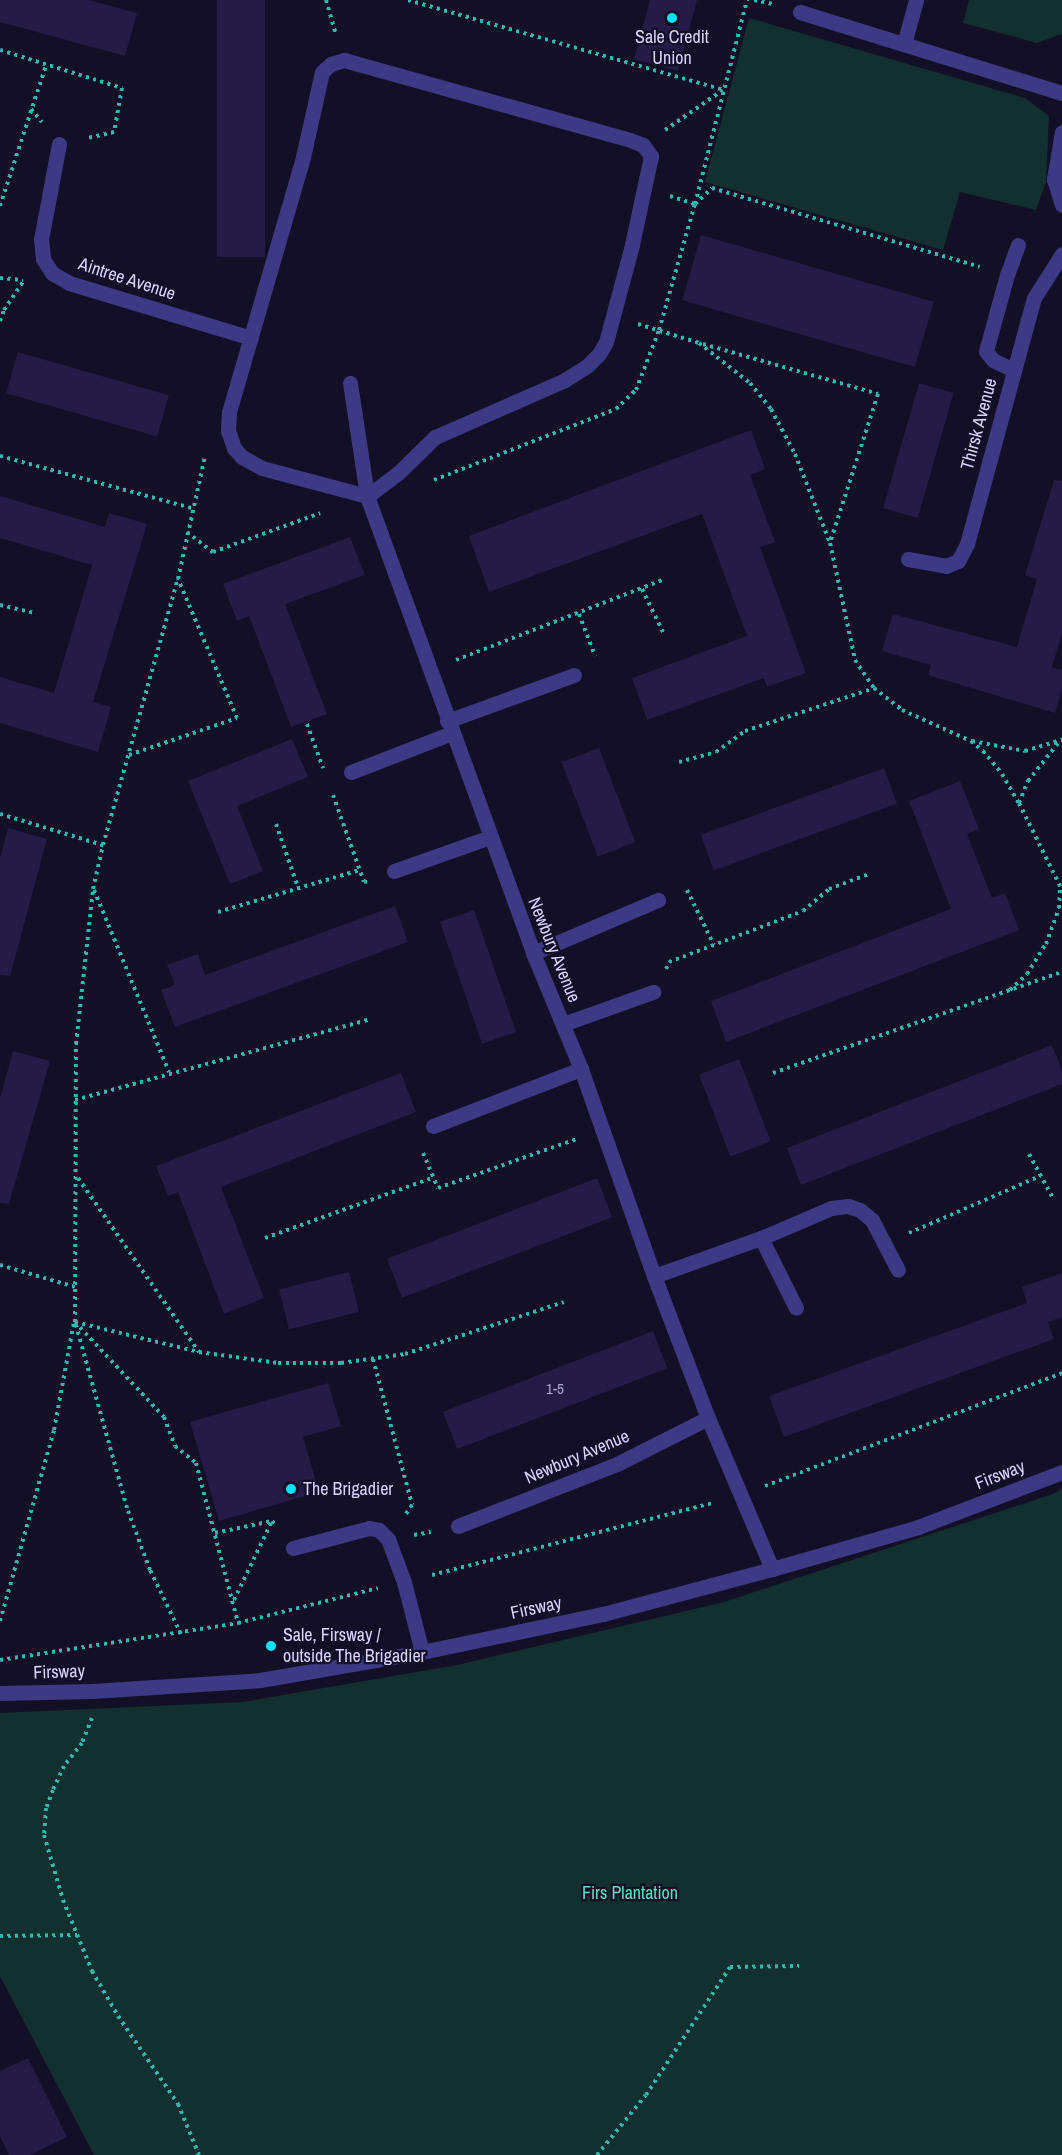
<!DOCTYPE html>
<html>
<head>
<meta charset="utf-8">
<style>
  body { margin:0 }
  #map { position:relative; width:1062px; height:2155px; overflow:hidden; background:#130f26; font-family:"Archivo Narrow",sans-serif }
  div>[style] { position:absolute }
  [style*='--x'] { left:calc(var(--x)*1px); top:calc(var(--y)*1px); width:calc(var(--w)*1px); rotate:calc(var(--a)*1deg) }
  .green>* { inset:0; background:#12302f }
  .building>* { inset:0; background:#241b47; transform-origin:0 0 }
  .path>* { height:4px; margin-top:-2px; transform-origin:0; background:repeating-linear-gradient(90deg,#2fb8b0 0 3px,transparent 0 7.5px) }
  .service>* { height:15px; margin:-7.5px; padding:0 7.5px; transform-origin:7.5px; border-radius:7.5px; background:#3d3a85 }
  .minor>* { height:15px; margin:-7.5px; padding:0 7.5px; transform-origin:7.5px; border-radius:7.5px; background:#3d3a85 }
  .tertiary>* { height:15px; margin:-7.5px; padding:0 7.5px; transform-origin:7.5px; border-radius:7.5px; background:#3d3a85 }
  .dots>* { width:16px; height:16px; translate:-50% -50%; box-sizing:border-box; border:3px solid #130f26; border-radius:50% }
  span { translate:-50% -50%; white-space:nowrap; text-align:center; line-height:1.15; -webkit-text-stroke:4.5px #130f26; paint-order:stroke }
  .number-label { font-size:15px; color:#aca6d1 }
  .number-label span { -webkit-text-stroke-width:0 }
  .poi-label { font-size:18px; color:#d9d4ff }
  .left { translate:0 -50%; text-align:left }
  .street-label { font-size:18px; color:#d9d4ff }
  .park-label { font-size:18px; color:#5fe0c0 }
</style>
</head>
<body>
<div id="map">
  <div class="green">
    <i style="clip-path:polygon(969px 0,1062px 0,1062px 34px,1037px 43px,963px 23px)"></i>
    <i style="clip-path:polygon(749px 18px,1025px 98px,1049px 116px,1046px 182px,1036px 210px,960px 192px,943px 250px,705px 182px)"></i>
    <i style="clip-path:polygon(1062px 1488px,1062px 2155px,94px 2155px,0 1976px,0 1713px,243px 1702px,457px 1665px,724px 1602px,1056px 1493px)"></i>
  </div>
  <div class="building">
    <i style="clip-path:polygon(0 0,88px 0,137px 13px,125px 56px,0 22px)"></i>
    <i style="left:217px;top:0;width:48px;height:257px"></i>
    <i style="clip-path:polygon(650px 0,697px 0,678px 71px,634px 59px)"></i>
    <i style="left:701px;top:235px;width:242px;height:68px;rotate:16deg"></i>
    <i style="left:18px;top:352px;width:157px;height:43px;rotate:16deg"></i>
    <i style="left:919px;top:383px;width:36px;height:130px;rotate:16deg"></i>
    <i style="clip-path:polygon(751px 430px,765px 469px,750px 475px,775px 542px,760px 547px,806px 673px,767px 687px,764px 678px,647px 720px,632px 678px,747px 636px,702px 514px,489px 592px,469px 536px)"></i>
    <i style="clip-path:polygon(1054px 480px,1062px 481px,1062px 633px,1052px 667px,1062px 670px,1062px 688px,1055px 713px,928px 675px,931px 665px,882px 651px,893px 614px,1017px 647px,1037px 579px,1025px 575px)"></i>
    <i style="clip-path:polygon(0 496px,105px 527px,109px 513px,147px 524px,93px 702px,111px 707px,98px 752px,0 723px,0 677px,54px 693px,92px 565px,0 538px)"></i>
    <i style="clip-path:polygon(350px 537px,365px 575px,285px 604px,327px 714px,291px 727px,249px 616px,237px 621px,223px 584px)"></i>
    <i style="clip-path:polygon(292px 739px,308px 777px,237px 806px,263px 871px,230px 884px,188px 781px)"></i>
    <i style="left:599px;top:748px;width:101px;height:40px;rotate:69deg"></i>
    <i style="left:884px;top:768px;width:38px;height:195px;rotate:70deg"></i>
    <i style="clip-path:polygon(960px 781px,979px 829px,967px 834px,992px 898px,1005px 893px,1019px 930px,726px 1042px,711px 1001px,951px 909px,909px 801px)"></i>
    <i style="clip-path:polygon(8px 828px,47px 839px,10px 976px,0 975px,0 858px)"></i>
    <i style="clip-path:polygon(395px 906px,408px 942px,175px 1027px,161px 990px,175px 985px,167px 965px,198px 954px,205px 975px)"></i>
    <i style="left:474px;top:910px;width:129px;height:36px;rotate:71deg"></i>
    <i style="clip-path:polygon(1052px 1045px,1062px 1071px,1062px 1084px,801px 1185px,787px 1148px)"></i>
    <i style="clip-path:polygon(13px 1051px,50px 1061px,9px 1204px,0 1203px,0 1098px)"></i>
    <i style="left:739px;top:1059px;width:88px;height:43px;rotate:69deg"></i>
    <i style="clip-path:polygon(401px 1073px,416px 1112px,221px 1187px,264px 1298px,224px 1314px,178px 1192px,168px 1196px,156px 1166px)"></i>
    <i style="left:597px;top:1178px;width:42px;height:225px;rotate:69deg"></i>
    <i style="left:349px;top:1272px;width:41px;height:72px;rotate:76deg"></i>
    <i style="clip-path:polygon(1062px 1273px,1062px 1317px,1048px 1322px,1054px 1339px,784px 1437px,769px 1396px,1027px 1303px,1022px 1287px)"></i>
    <i style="left:653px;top:1331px;width:40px;height:225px;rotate:69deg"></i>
    <i style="clip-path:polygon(328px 1383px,341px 1426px,303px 1437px,319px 1492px,219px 1521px,190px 1422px)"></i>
    <i style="clip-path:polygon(28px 2058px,67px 2137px,30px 2155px,9px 2155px,0 2136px,0 2071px)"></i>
  </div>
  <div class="path">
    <i style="--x:326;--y:0;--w:35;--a:74"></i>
    <i style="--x:408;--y:0;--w:329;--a:15.9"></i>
    <i style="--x:754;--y:0;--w:19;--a:12"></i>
    <i style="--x:0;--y:50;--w:128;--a:17.3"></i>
    <i style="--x:122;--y:88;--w:45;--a:100.3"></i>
    <i style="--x:114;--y:132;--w:28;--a:167"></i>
    <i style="--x:31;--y:109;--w:17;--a:50"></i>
    <i style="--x:665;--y:130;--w:70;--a:-34.6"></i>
    <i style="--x:670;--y:196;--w:26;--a:18"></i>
    <i style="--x:695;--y:204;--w:23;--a:-43"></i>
    <i style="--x:712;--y:188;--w:279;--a:16.4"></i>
    <i style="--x:0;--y:206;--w:148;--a:-71.9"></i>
    <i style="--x:0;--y:278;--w:23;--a:5"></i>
    <i style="--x:0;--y:321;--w:12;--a:-70"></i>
    <i style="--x:4;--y:310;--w:36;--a:-56"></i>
    <i style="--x:638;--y:324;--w:64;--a:17.3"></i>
    <i style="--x:699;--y:343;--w:65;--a:38.1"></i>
    <i style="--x:750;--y:383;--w:33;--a:51"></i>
    <i style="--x:771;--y:409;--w:51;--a:61.9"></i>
    <i style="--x:795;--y:454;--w:96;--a:68.5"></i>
    <i style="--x:830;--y:543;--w:120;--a:77.9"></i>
    <i style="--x:855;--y:660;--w:34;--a:56"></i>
    <i style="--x:874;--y:688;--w:36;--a:38"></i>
    <i style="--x:902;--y:710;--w:76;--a:24.2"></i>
    <i style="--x:971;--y:741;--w:16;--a:40"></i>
    <i style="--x:983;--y:751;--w:30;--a:50"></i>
    <i style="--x:1002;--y:774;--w:34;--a:60"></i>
    <i style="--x:1019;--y:803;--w:97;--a:63.7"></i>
    <i style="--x:703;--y:344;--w:182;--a:15.9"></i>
    <i style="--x:878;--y:394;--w:157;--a:107.9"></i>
    <i style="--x:0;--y:456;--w:199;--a:15.2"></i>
    <i style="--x:434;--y:480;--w:195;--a:-21.3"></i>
    <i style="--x:616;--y:409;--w:28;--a:-44"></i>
    <i style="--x:636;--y:390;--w:64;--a:-69"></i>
    <i style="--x:659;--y:330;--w:131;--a:-74.1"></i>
    <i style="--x:695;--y:204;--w:211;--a:-75.7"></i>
    <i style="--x:187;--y:532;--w:33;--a:38"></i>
    <i style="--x:213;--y:552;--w:114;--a:-20"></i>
    <i style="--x:642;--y:589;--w:48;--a:64"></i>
    <i style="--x:0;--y:605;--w:35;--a:13"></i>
    <i style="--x:579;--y:614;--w:45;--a:69.1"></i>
    <i style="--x:456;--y:660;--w:221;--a:-21.2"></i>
    <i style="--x:307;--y:724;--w:47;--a:70"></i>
    <i style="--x:972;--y:741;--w:54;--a:10.7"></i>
    <i style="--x:1025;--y:751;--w:39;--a:-17"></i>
    <i style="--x:129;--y:755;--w:114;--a:-18.9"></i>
    <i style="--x:237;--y:718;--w:151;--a:-113"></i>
    <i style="--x:679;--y:762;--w:38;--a:-15"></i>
    <i style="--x:716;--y:752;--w:36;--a:-36"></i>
    <i style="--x:745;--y:731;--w:136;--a:-18.4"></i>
    <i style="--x:333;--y:795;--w:92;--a:70.4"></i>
    <i style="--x:364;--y:882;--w:4;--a:-14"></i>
    <i style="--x:1019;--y:803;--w:24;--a:-68"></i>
    <i style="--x:1028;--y:781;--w:50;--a:-51.5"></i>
    <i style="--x:0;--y:814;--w:108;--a:16.8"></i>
    <i style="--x:276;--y:824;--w:67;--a:70.8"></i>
    <i style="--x:94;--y:890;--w:197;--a:67.6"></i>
    <i style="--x:687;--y:890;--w:61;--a:63.9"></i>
    <i style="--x:218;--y:912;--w:148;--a:-16.5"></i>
    <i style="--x:666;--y:969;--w:8;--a:-67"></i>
    <i style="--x:669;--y:962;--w:143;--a:-20.8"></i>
    <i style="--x:803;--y:911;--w:34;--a:-40"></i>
    <i style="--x:829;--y:889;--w:43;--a:-20.6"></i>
    <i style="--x:1010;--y:990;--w:23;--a:-43"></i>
    <i style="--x:1027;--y:974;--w:36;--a:-58"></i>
    <i style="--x:1046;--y:944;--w:38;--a:-70"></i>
    <i style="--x:1059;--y:908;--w:20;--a:-87"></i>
    <i style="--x:773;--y:1073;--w:306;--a:-19.3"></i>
    <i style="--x:75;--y:1100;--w:307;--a:-15.3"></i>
    <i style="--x:423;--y:1153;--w:38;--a:67"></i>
    <i style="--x:438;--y:1188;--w:146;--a:-19.5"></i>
    <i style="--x:1029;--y:1154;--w:52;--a:61.5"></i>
    <i style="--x:78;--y:1178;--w:212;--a:55.2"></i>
    <i style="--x:909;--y:1233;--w:143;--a:-23.5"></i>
    <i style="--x:265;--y:1238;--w:180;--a:-19.8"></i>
    <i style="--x:0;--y:1265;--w:78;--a:16.3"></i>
    <i style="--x:75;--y:1322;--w:128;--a:13.6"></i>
    <i style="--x:199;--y:1352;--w:80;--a:7.9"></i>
    <i style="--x:278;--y:1363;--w:63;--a:0"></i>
    <i style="--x:341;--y:1363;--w:65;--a:-8"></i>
    <i style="--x:405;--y:1354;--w:167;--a:-18.1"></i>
    <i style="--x:75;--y:1322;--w:130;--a:46.9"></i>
    <i style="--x:164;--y:1417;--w:31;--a:69"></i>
    <i style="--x:175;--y:1446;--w:27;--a:39"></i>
    <i style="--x:196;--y:1463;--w:165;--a:75.3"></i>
    <i style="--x:373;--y:1359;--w:151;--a:75"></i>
    <i style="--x:412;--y:1505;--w:14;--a:124"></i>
    <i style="--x:765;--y:1486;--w:318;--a:-20.8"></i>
    <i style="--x:215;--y:1533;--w:58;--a:-11.9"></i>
    <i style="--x:272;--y:1521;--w:6;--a:51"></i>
    <i style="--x:414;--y:1535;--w:17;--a:-10"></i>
    <i style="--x:432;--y:1575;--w:290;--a:-14.4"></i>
    <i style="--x:234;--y:1600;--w:88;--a:-64.3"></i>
    <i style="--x:0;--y:1621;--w:198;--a:-74.2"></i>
    <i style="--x:54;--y:1430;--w:110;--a:-79.5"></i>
    <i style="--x:181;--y:1634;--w:71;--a:-115.8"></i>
    <i style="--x:150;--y:1570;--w:66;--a:-110.4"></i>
    <i style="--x:127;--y:1508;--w:193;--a:-105.6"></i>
    <i style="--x:75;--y:1322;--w:278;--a:-89.8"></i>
    <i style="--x:76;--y:1044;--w:156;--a:-83.7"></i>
    <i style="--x:93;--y:889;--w:45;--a:-77.2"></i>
    <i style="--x:103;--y:845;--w:276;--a:-74.3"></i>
    <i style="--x:178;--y:579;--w:126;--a:-77.6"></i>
    <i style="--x:0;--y:1660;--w:241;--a:-8.8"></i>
    <i style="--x:238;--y:1623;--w:144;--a:-14"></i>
    <i style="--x:92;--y:1718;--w:27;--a:112"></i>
    <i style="--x:82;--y:1743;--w:29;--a:128"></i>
    <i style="--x:64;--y:1766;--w:26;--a:115"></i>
    <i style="--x:53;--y:1790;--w:19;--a:111"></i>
    <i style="--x:46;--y:1808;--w:27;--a:94"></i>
    <i style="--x:44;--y:1835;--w:68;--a:73.7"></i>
    <i style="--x:63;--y:1900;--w:77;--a:67.8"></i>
    <i style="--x:92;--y:1971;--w:52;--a:60"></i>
    <i style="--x:118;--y:2016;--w:107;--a:55.7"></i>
    <i style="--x:178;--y:2104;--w:55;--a:67.6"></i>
    <i style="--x:0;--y:1936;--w:77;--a:-0.7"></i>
    <i style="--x:597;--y:2155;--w:77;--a:-50.8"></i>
    <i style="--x:646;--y:2095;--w:153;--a:-56.7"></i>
    <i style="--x:730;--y:1967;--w:69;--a:-0.8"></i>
  </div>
  <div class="service">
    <i style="--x:800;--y:12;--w:274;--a:17.2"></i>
    <i style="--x:904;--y:44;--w:46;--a:-74.7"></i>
    <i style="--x:344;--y:60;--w:297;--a:15.6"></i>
    <i style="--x:630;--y:140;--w:14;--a:21"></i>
    <i style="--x:643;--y:145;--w:14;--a:54"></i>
    <i style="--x:651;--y:156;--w:91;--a:102.1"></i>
    <i style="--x:632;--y:245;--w:100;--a:105"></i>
    <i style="--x:606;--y:342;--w:14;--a:120"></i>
    <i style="--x:599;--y:354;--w:17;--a:135"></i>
    <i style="--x:587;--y:366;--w:26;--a:148"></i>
    <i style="--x:565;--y:380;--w:142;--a:156.3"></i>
    <i style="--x:435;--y:437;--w:52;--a:135.8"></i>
    <i style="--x:398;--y:473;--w:39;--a:143"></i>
    <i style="--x:367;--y:496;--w:109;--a:-165.1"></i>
    <i style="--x:262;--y:468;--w:23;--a:-151"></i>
    <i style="--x:242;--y:457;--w:12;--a:-132"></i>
    <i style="--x:234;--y:448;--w:18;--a:-109"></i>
    <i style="--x:228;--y:431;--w:19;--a:-87"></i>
    <i style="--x:229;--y:412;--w:266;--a:-73.8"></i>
    <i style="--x:303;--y:157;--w:87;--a:-77.4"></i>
    <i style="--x:322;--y:72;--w:12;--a:-42"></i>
    <i style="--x:331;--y:64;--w:14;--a:-17"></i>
    <i style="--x:1014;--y:370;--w:23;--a:-155"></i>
    <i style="--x:993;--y:360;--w:11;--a:-128"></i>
    <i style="--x:986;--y:351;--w:79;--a:-74.6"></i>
    <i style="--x:1007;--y:275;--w:32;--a:-70"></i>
    <i style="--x:350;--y:383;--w:114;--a:81.4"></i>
    <i style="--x:447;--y:721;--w:135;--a:-19.9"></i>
    <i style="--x:351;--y:772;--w:108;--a:-21.1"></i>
    <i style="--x:394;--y:871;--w:102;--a:-19.5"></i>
    <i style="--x:533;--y:953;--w:136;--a:-23"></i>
    <i style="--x:563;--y:1024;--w:96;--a:-19.6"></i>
    <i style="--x:433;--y:1126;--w:159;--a:-21.1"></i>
    <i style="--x:761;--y:1238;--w:78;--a:63.4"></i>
    <i style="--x:654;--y:1276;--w:114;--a:-19.6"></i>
    <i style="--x:761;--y:1238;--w:76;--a:-23.2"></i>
    <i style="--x:831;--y:1208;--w:17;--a:-7"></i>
    <i style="--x:848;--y:1206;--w:13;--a:18"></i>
    <i style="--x:860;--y:1210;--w:16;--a:40"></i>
    <i style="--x:872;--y:1220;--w:56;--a:62.5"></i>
    <i style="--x:293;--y:1548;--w:79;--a:-14.7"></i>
    <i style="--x:369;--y:1528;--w:10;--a:11"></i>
    <i style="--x:379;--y:1530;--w:13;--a:45"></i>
    <i style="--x:388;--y:1539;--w:46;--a:69.6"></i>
    <i style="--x:404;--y:1582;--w:72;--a:75.6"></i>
  </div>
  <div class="minor">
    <i style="--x:1062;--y:132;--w:48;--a:99.7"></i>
    <i style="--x:1054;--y:179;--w:27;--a:73"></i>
    <i style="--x:59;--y:144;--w:97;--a:100.7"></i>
    <i style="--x:41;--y:239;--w:20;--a:84"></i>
    <i style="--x:43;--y:259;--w:17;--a:57"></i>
    <i style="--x:52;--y:273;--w:20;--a:30"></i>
    <i style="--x:69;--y:283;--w:190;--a:16.8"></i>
    <i style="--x:367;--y:496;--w:486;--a:70"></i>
    <i style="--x:533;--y:953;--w:126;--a:67.5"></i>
    <i style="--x:581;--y:1069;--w:219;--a:70.6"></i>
    <i style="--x:654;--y:1276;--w:152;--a:69.2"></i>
    <i style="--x:708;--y:1418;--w:164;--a:67"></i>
    <i style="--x:908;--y:559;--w:39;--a:10"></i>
    <i style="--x:946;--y:566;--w:13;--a:-23"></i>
    <i style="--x:958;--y:561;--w:19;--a:-62"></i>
    <i style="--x:967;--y:544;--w:255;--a:-74.8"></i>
    <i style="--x:1034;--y:298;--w:52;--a:-57.5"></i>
    <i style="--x:458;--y:1526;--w:171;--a:-21.3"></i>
    <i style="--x:617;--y:1464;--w:102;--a:-26.8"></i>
  </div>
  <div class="tertiary">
    <i style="--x:0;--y:1693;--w:92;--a:-1.2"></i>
    <i style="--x:92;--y:1691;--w:168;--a:-3.7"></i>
    <i style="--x:260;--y:1680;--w:164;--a:-9.8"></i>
    <i style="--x:422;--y:1652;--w:185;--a:-11.9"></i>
    <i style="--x:603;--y:1614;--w:175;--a:-14.9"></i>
    <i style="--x:772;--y:1569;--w:152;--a:-16"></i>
    <i style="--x:918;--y:1527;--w:154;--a:-20.9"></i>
  </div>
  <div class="dots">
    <i style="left:672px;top:18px;background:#00e5ff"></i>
    <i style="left:291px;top:1489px;background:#00e5ff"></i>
    <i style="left:271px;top:1646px;background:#00e5ff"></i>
  </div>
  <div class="number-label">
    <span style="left:555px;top:1389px">1-5</span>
  </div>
  <div class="poi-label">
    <span style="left:672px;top:48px">Sale Credit<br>Union</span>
    <span class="left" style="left:303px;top:1489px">The Brigadier</span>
    <span class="left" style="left:283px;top:1646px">Sale, Firsway /<br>outside The Brigadier</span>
  </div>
  <div class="street-label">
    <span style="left:127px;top:279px;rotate:18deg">Aintree Avenue</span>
    <span style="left:979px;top:424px;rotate:-75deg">Thirsk Avenue</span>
    <span style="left:554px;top:950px;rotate:68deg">Newbury Avenue</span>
    <span style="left:577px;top:1457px;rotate:-23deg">Newbury Avenue</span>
    <span style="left:1000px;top:1475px;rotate:-21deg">Firsway</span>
    <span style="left:536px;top:1608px;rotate:-12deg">Firsway</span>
    <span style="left:59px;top:1672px;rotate:-2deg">Firsway</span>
  </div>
  <div class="park-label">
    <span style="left:630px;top:1893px">Firs Plantation</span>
  </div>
</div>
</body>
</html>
